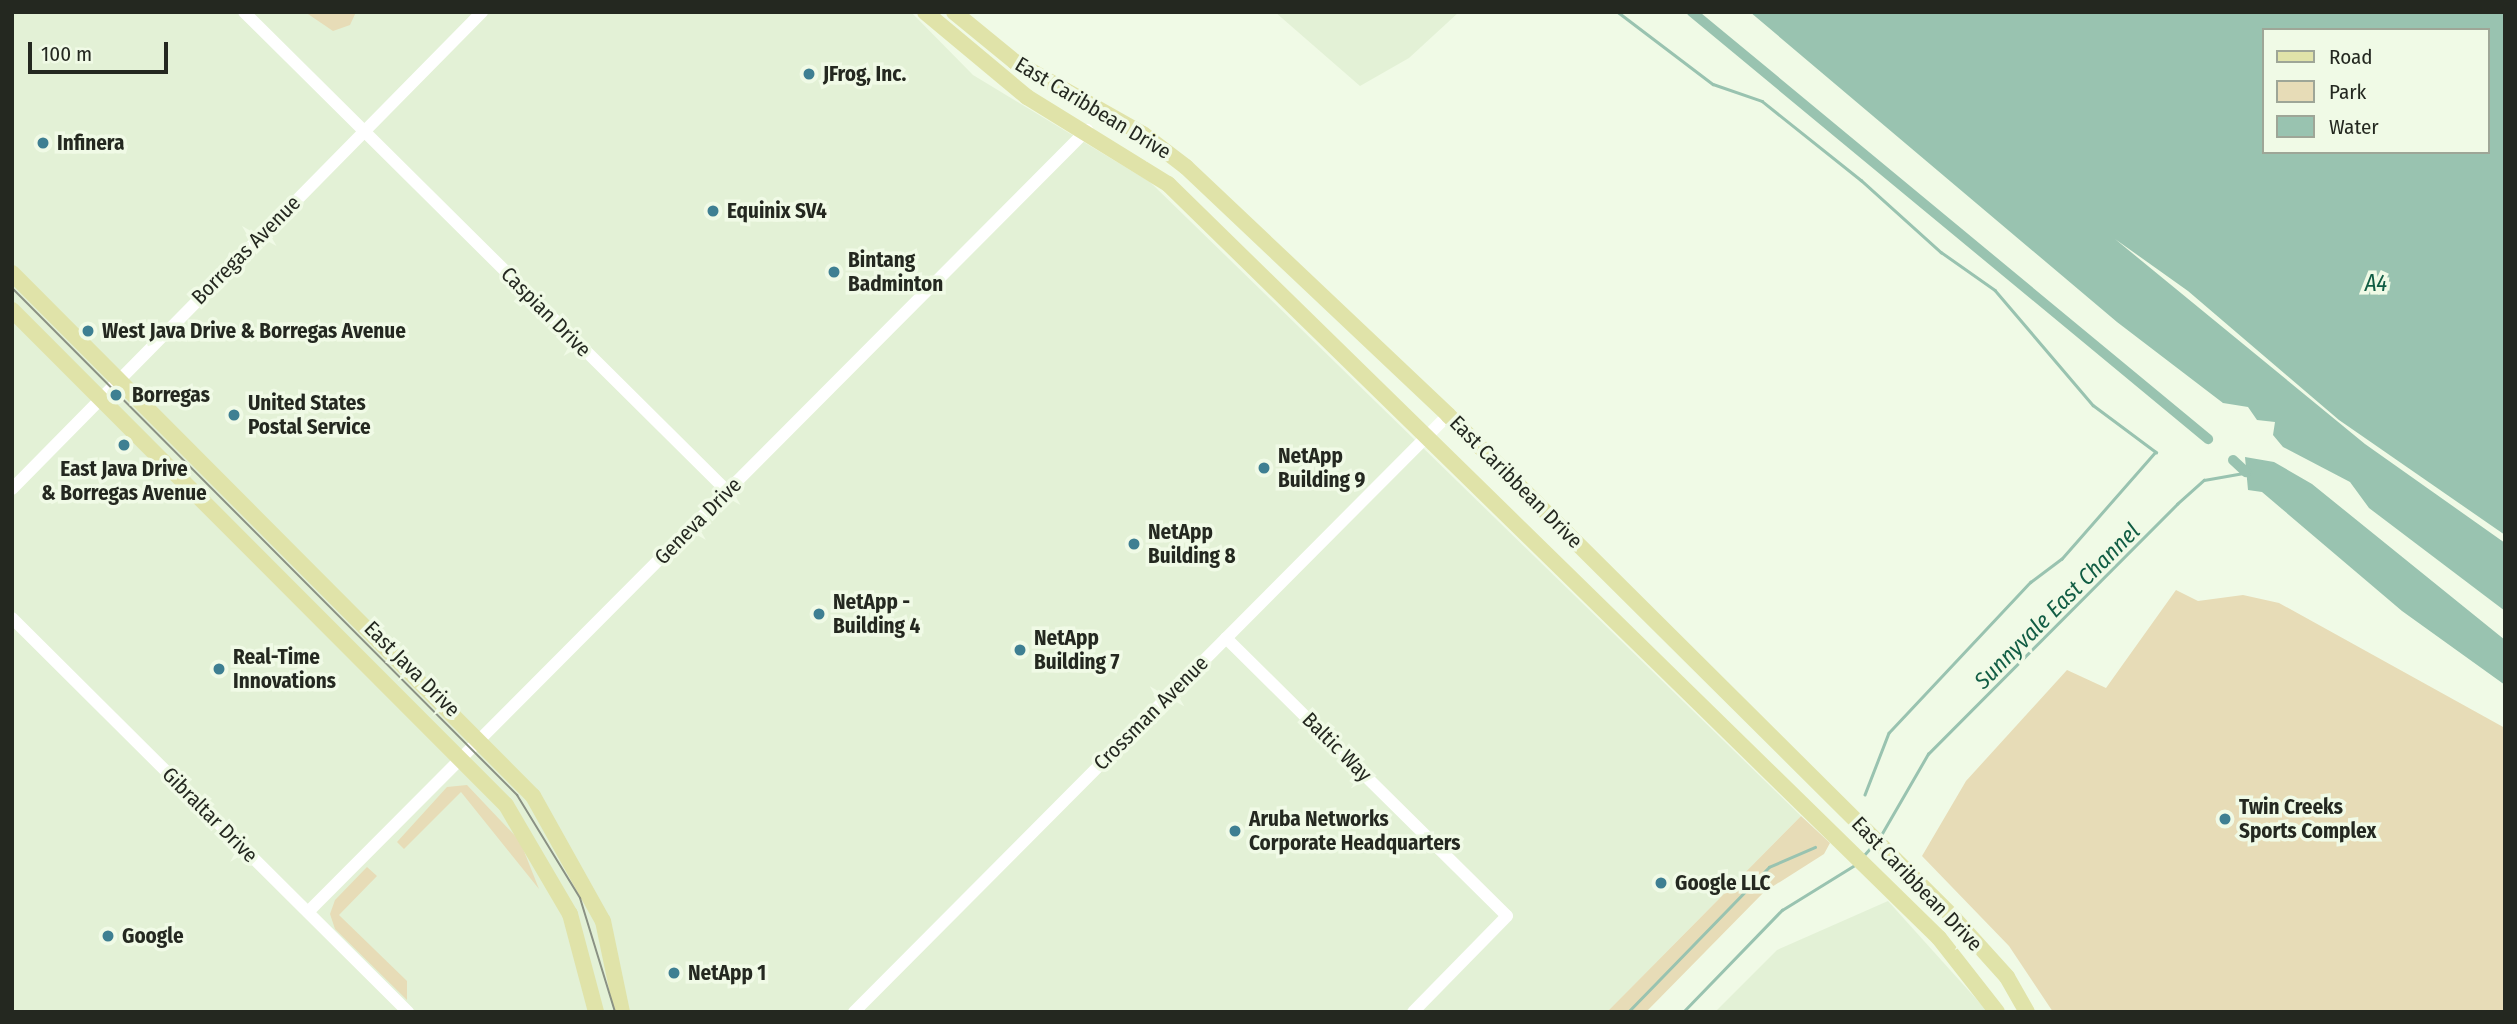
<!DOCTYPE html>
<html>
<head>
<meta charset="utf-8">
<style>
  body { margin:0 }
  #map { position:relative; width:2517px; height:1024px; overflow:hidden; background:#f0fae6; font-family:"Fira Sans Condensed",sans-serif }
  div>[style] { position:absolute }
  .built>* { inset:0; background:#e3f1d6 }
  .green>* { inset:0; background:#e7dcb7 }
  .water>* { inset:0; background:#99c3b0 }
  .stream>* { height:2.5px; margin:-1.25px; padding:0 1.25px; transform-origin:1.25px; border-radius:1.25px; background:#99c3b0 }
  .canal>* { height:10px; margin:-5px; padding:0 5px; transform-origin:5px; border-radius:5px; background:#99c3b0 }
  .minor>* { height:12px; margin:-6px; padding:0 6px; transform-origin:6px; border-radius:6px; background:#fff }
  .major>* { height:16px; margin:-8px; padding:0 8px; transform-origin:8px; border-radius:8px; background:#e0e3a9 }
  .tram>* { height:2px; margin:-1px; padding:0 1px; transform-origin:1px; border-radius:1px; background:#8a9183 }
  .dots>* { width:19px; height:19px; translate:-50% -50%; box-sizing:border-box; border:4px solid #f0fae6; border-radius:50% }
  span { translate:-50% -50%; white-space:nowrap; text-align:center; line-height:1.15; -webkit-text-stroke:7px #f0fae6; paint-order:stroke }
  .poi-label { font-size:21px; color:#242820; font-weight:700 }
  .left { translate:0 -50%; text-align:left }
  .street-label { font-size:21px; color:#242820 }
  .water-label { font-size:23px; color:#115d44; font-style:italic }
  .frame { position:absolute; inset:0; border:14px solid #242820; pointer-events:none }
  .legend { position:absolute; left:2262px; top:28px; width:228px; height:126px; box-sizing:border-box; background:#f0fae6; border:2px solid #9ea697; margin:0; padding:9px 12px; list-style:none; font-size:21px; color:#242820 }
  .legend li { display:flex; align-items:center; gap:14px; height:35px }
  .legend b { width:35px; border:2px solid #9ea697 }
  .scale { position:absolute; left:28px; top:42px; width:140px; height:32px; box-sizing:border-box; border:4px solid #242820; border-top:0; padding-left:9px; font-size:21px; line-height:24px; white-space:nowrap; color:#242820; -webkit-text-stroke:5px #f0fae6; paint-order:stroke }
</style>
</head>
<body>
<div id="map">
  <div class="built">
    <div style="clip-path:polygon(12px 12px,911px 12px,973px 75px,1150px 182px,1801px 816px,1607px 1012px,12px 1012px)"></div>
    <div style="clip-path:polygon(1275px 12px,1459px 12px,1409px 58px,1360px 86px)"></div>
    <div style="clip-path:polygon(1888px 901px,1988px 1012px,1715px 1012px,1777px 950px)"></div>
  </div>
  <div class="green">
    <div style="clip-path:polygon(305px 12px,356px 12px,350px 25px,333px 31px)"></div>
    <div style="clip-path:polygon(2176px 590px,2198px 601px,2243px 595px,2279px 603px,2505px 728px,2505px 1012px,2053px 1012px,2009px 946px,1922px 856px,1966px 781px,2067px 670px,2106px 688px)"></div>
    <div style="clip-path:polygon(467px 785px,520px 841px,539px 889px,461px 792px,404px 849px,397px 842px,447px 787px)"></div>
    <div style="clip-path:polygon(1801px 816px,1830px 843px,1824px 854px,1764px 892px,1646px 1012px,1607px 1012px)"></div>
    <div style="clip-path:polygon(367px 867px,377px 876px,339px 915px,407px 981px,407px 1000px,335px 929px,330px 914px,335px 900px)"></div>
  </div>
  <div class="water">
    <div style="clip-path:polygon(evenodd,1750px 12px,2505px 12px,2505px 535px,2339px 420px,2188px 291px,2115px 239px,2365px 444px,2505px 543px,2505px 611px,2369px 508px,2350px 482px,2283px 447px,2273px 435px,2275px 422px,2257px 420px,2248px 407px,2223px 403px,2117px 322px,1750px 12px,2263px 30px,2487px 30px,2487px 152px,2263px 152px,2263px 30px)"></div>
    <div style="clip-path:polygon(2245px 457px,2274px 462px,2312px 484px,2505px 640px,2505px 685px,2402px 611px,2262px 492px,2248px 490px)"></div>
  </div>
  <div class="stream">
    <div style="left:1618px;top:12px;width:119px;rotate:37.2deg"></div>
    <div style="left:1713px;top:84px;width:52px;rotate:19.1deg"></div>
    <div style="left:1762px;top:101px;width:127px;rotate:38.6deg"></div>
    <div style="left:1861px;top:180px;width:108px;rotate:42deg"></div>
    <div style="left:1941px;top:252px;width:66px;rotate:35.1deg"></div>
    <div style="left:1995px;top:290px;width:151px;rotate:49.6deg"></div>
    <div style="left:2093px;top:405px;width:79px;rotate:36.7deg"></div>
    <div style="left:2156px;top:452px;width:142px;rotate:131.3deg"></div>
    <div style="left:2062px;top:559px;width:39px;rotate:143deg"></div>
    <div style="left:2031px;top:582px;width:207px;rotate:133.2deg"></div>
    <div style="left:1889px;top:733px;width:66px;rotate:111.2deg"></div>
    <div style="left:1880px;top:837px;width:96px;rotate:-60deg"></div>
    <div style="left:1928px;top:754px;width:353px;rotate:-45.1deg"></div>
    <div style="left:2177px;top:504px;width:36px;rotate:-42deg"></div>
    <div style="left:2204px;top:480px;width:47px;rotate:-9.9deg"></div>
    <div style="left:1864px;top:855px;width:15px;rotate:-48deg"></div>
    <div style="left:1628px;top:1012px;width:202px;rotate:-45.8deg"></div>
    <div style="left:1769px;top:867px;width:50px;rotate:-23.5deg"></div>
    <div style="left:1683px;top:1012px;width:142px;rotate:-45.9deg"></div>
    <div style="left:1782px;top:910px;width:86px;rotate:-31.7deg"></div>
  </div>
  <div class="canal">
    <div style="left:1692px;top:12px;width:670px;rotate:39.61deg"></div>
    <div style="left:2233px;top:460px;width:18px;rotate:43deg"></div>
  </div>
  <div class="minor">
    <div style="left:244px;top:12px;width:682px;rotate:44.76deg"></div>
    <div style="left:12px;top:489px;width:670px;rotate:-45.42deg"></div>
    <div style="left:12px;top:618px;width:559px;rotate:44.85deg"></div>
    <div style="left:1226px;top:638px;width:395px;rotate:44.7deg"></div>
    <div style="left:1507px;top:916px;width:134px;rotate:134.4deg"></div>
    <div style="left:308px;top:912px;width:1104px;rotate:-45.11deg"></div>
    <div style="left:854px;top:1012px;width:842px;rotate:-45.14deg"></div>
  </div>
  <div class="major">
    <div style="left:925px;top:12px;width:133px;rotate:39.8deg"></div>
    <div style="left:1027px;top:97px;width:166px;rotate:31.7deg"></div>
    <div style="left:1168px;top:184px;width:1078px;rotate:44.36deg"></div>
    <div style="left:1939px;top:938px;width:94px;rotate:51.9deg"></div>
    <div style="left:954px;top:12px;width:79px;rotate:39.3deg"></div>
    <div style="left:1015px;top:62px;width:147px;rotate:29.4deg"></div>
    <div style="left:1143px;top:134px;width:54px;rotate:37.5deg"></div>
    <div style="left:1186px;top:167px;width:361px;rotate:43.4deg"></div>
    <div style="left:1448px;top:415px;width:712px;rotate:44.83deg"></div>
    <div style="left:1953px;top:917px;width:81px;rotate:48deg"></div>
    <div style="left:2007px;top:977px;width:40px;rotate:60.3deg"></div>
    <div style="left:12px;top:273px;width:738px;rotate:45.11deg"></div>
    <div style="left:533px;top:796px;width:143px;rotate:60.8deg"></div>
    <div style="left:603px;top:921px;width:93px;rotate:78.2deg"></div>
    <div style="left:12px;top:310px;width:699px;rotate:45.06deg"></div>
    <div style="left:506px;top:805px;width:126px;rotate:59.6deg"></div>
    <div style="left:570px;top:914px;width:101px;rotate:75.1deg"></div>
  </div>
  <div class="tram">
    <div style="left:12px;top:288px;width:716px;rotate:45.11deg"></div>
    <div style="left:517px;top:795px;width:121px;rotate:58.5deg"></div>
    <div style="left:580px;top:898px;width:119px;rotate:72.9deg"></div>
  </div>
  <div class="dots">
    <div style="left:809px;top:74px;background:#3e7f92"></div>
    <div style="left:43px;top:143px;background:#3e7f92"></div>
    <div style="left:713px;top:211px;background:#3e7f92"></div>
    <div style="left:834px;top:272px;background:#3e7f92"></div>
    <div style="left:88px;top:331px;background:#3e7f92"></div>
    <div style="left:116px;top:395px;background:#3e7f92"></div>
    <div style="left:234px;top:415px;background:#3e7f92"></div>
    <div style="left:124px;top:445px;background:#3e7f92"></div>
    <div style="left:1264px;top:468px;background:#3e7f92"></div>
    <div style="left:1134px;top:544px;background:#3e7f92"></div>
    <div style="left:819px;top:614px;background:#3e7f92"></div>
    <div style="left:1020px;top:650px;background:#3e7f92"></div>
    <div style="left:219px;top:669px;background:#3e7f92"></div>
    <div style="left:2225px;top:819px;background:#3e7f92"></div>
    <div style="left:1235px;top:831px;background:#3e7f92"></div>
    <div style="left:1661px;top:883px;background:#3e7f92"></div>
    <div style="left:108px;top:936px;background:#3e7f92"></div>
    <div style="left:674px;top:973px;background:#3e7f92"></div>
  </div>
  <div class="poi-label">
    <span class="left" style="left:823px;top:74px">JFrog, Inc.</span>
    <span class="left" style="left:57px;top:143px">Infinera</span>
    <span class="left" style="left:727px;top:211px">Equinix SV4</span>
    <span class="left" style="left:848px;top:272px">Bintang<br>Badminton</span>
    <span class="left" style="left:102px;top:331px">West Java Drive &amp; Borregas Avenue</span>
    <span class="left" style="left:132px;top:395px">Borregas</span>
    <span class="left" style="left:248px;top:415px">United States<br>Postal Service</span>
    <span class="left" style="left:1278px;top:468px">NetApp<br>Building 9</span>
    <span style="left:124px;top:481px">East Java Drive<br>&amp; Borregas Avenue</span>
    <span class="left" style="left:1148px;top:544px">NetApp<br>Building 8</span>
    <span class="left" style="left:833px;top:614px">NetApp -<br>Building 4</span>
    <span class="left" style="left:1034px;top:650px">NetApp<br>Building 7</span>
    <span class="left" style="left:233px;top:669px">Real-Time<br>Innovations</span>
    <span class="left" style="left:2239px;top:819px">Twin Creeks<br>Sports Complex</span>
    <span class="left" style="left:1249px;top:831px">Aruba Networks<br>Corporate Headquarters</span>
    <span class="left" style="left:1675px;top:883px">Google LLC</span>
    <span class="left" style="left:122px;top:936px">Google</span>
    <span class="left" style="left:688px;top:973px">NetApp 1</span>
  </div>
  <div class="street-label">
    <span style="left:1093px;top:108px;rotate:31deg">East Caribbean Drive</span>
    <span style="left:246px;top:250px;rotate:-45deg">Borregas Avenue</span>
    <span style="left:546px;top:312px;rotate:45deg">Caspian Drive</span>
    <span style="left:1516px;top:482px;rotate:45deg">East Caribbean Drive</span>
    <span style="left:698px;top:521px;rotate:-45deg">Geneva Drive</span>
    <span style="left:412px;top:669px;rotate:45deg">East Java Drive</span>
    <span style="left:1151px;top:713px;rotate:-45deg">Crossman Avenue</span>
    <span style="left:1337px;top:747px;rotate:45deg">Baltic Way</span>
    <span style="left:210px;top:815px;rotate:45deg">Gibraltar Drive</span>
    <span style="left:1917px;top:884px;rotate:46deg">East Caribbean Drive</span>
  </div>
  <div class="water-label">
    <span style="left:2376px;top:283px">A4</span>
    <span style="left:2057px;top:606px;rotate:-45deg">Sunnyvale East Channel</span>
  </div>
  <div class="frame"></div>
  <ul class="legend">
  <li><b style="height:9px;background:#e0e3a9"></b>Road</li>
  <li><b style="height:19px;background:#e7dcb7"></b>Park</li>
  <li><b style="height:19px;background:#99c3b0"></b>Water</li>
  </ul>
  <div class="scale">100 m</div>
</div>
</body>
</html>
